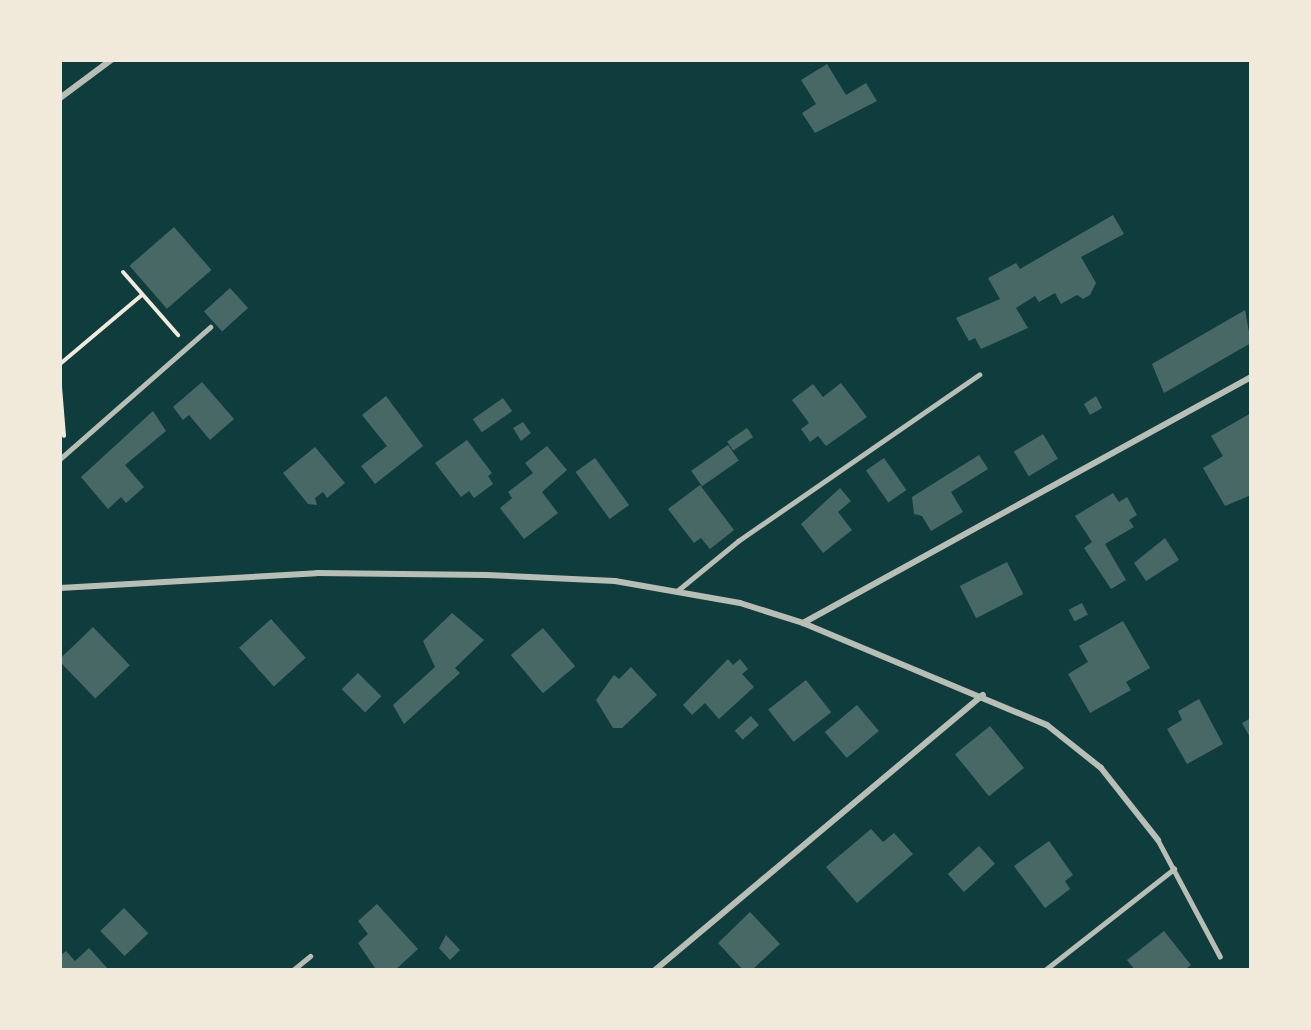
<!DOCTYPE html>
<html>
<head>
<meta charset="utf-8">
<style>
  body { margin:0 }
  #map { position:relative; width:1311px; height:1030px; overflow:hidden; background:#0f3d3e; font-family:"Roboto Condensed",sans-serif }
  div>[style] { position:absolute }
  .building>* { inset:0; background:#486865; transform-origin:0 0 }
  .path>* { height:4px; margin:-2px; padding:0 2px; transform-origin:2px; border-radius:2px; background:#f1e9da }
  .service>* { height:4.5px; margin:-2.25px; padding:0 2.25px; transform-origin:2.25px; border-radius:2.25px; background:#b8beb3 }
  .minor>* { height:6px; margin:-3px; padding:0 3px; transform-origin:3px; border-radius:3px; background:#b8beb3 }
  span { translate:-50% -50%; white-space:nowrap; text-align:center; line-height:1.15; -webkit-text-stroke:6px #f1e9da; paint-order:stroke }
  .frame { position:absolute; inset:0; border:62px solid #f1e9da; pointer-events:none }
</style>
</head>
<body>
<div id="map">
  <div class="building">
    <div style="clip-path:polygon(827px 64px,846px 95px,866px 83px,877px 101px,815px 133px,802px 113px,816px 104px,801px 80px)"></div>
    <div style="clip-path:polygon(1113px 215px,1124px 234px,1081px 257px,1096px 283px,1090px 295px,1083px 299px,1077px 295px,1061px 304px,1055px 293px,1039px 302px,1035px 296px,1016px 308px,1028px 328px,981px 349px,975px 338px,969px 341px,956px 318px,1000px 299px,988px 278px,1016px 263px,1020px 269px)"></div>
    <div style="left:174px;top:227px;width:57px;height:59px;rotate:49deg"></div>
    <div style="left:230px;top:288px;width:27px;height:35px;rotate:48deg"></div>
    <div style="clip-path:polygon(1245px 310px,1251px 343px,1164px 393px,1152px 364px)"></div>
    <div style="clip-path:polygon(202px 382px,234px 419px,210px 440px,189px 415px,183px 420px,173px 407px)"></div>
    <div style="clip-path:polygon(841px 383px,867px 417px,826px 446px,818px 436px,810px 442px,801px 429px,809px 423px,792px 400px,813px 384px,823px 397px)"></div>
    <div style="clip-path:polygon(386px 396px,423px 446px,375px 484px,361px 466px,387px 446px,362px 415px)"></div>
    <div style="clip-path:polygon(1096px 396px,1102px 408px,1090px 415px,1084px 404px)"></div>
    <div style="left:503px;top:398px;width:16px;height:37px;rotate:55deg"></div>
    <div style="clip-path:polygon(153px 411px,166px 431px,125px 465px,144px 487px,126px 503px,121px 497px,108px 509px,81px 477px)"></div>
    <div style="clip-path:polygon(1251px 413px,1251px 495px,1225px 506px,1203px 468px,1223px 456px,1211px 436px)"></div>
    <div style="clip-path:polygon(523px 422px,531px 433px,521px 441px,513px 428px)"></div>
    <div style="left:747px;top:428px;width:11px;height:24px;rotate:56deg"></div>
    <div style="left:1043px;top:434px;width:29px;height:34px;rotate:59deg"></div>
    <div style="clip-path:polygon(467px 440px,492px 473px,488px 476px,493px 484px,474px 498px,469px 491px,461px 497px,435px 463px)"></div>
    <div style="left:728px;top:445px;width:19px;height:45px;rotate:55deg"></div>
    <div style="clip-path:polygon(547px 446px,567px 470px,542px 492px,558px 513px,524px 539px,500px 508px,512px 498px,508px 492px,533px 473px,525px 463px)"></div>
    <div style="clip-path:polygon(315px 447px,345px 483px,327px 498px,323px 492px,315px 498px,317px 505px,308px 504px,283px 473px)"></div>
    <div style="clip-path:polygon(979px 455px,988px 469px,951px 492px,963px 512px,931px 531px,922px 516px,914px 514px,912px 497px)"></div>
    <div style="left:595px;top:458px;width:58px;height:24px;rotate:54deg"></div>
    <div style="left:884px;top:458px;width:39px;height:22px;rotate:55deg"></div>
    <div style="clip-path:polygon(700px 485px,734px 530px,710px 549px,701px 538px,694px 543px,668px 509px)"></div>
    <div style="clip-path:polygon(840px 488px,851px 501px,838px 512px,852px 530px,823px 553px,801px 524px)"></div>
    <div style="clip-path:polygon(1113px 493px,1119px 502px,1127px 497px,1137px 515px,1129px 520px,1134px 527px,1105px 544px,1126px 580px,1111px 589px,1084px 548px,1092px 542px,1075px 516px)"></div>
    <div style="clip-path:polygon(1165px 538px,1179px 560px,1146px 581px,1134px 563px)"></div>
    <div style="left:1007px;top:562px;width:36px;height:53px;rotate:63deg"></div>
    <div style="left:1082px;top:603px;width:13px;height:15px;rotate:63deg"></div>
    <div style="clip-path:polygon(452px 613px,484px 640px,455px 668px,460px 673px,404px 724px,393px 705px,435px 667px,423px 641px)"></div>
    <div style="left:271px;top:619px;width:52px;height:43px;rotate:48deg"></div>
    <div style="clip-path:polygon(1123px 621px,1150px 668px,1126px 682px,1131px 690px,1090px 713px,1068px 674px,1088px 662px,1079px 646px)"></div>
    <div style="left:93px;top:627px;width:53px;height:48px;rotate:46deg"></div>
    <div style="left:543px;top:628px;width:50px;height:42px;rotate:50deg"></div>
    <div style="clip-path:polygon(728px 659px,733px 665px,740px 659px,748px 669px,742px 674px,754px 687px,719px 719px,705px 703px,692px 715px,683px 705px)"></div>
    <div style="clip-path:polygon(631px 667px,657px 695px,622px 728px,613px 728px,596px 700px,614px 675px,619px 679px)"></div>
    <div style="left:358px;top:673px;width:33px;height:23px;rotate:45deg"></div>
    <div style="left:806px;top:680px;width:41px;height:48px;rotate:52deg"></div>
    <div style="clip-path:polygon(1199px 699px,1223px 744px,1187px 764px,1167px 729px,1182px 720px,1178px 711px)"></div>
    <div style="left:857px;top:705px;width:34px;height:42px;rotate:50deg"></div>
    <div style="left:751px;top:716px;width:12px;height:22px;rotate:48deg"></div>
    <div style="clip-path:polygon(1251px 718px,1251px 739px,1242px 723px)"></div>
    <div style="left:990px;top:726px;width:54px;height:45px;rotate:51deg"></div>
    <div style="clip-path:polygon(871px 829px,883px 842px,894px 833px,913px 854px,857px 903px,826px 867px)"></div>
    <div style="clip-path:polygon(1049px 841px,1073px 875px,1065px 881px,1070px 889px,1045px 908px,1014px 866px)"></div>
    <div style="left:979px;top:846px;width:24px;height:42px;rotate:48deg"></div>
    <div style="clip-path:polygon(377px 904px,418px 949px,395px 970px,375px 968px,358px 943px,368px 934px,358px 921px)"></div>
    <div style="left:124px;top:908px;width:35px;height:33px;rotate:46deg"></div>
    <div style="clip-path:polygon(750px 912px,780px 944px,752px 970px,743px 970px,718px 943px)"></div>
    <div style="clip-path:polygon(1164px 931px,1191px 965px,1184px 970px,1135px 970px,1127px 960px)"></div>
    <div style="clip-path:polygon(446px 935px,460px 950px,450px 960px,439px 948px)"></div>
    <div style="clip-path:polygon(89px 948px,109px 970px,60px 970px,60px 956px,66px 951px,75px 961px)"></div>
  </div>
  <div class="path">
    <div style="left:123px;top:272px;width:84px;rotate:48.9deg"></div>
    <div style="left:60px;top:364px;width:107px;rotate:-40.1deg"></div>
    <div style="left:60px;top:387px;width:49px;rotate:85.3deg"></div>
  </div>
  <div class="service">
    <div style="left:60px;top:459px;width:200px;rotate:-41.3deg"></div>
    <div style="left:677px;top:591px;width:79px;rotate:-39.3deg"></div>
    <div style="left:738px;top:541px;width:293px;rotate:-34.6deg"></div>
    <div style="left:1158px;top:840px;width:132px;rotate:61.9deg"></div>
    <div style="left:293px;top:970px;width:22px;rotate:-39deg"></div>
    <div style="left:1045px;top:970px;width:164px;rotate:-38.1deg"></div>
  </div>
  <div class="minor">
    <div style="left:60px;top:98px;width:64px;rotate:-36.7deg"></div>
    <div style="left:60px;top:588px;width:257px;rotate:-3.3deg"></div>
    <div style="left:317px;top:573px;width:170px;rotate:0.7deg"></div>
    <div style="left:487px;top:575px;width:128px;rotate:2.7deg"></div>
    <div style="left:615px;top:581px;width:127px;rotate:10deg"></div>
    <div style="left:740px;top:603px;width:66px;rotate:17.6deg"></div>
    <div style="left:803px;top:623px;width:511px;rotate:-28.77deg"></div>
    <div style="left:803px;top:623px;width:264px;rotate:22.7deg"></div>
    <div style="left:1047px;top:725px;width:69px;rotate:38.5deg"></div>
    <div style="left:1101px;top:768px;width:92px;rotate:51.6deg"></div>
    <div style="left:655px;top:970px;width:428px;rotate:-40deg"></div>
  </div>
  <div class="frame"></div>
</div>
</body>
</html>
